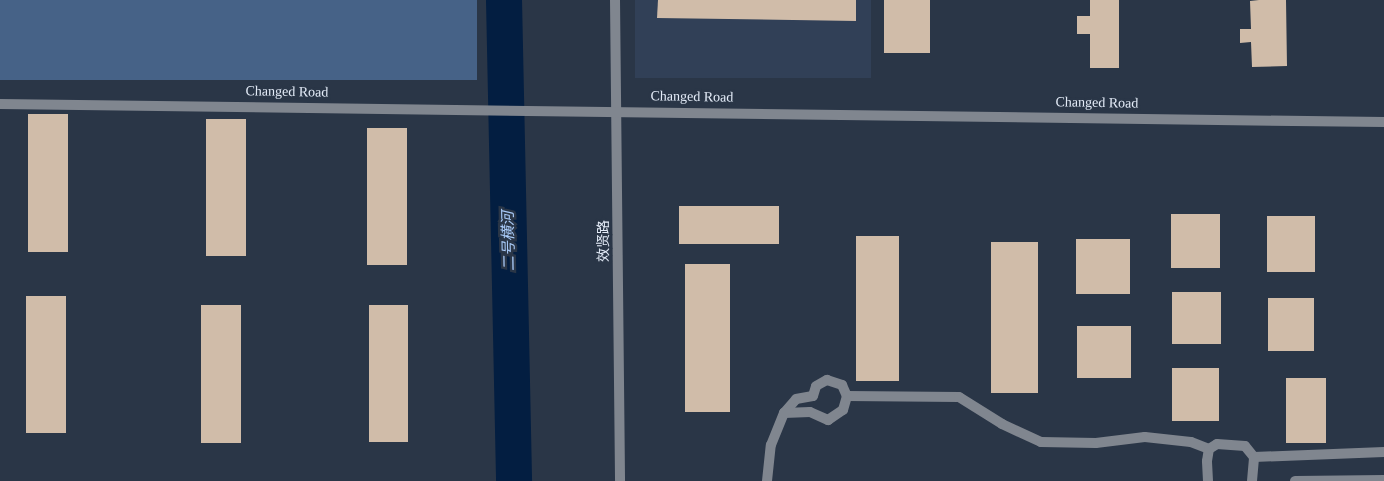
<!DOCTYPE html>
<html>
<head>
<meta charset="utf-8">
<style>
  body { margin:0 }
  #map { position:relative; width:1384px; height:481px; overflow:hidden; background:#2a3647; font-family:"Times New Roman","Noto Sans SC",serif }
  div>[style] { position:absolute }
  .built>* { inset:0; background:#314057; transform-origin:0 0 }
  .green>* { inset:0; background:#466287; transform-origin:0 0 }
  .river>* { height:36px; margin:-18px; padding:0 18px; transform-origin:18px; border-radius:18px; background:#031e41 }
  .building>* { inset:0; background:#d0bca9; transform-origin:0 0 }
  .lane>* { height:10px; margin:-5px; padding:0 5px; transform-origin:5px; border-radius:5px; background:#80868f }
  .street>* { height:10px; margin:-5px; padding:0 5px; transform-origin:5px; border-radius:5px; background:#80868f }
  span { translate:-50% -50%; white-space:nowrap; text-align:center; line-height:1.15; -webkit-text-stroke:5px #2a3647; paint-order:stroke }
  .street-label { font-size:14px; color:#e3ebf7 }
  .water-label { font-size:15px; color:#a9cbf9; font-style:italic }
</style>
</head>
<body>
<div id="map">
  <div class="built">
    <div style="left:635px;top:0;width:236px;height:78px"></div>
  </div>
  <div class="green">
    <div style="left:0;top:0;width:477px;height:80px"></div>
  </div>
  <div class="river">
    <div style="left:504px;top:0;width:481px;rotate:88.8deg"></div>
  </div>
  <div class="building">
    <div style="clip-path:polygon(658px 0,856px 0,856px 21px,657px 18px)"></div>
    <div style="left:884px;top:0;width:46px;height:53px"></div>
    <div style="clip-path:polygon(1090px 0,1119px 0,1119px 68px,1090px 68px,1090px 34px,1077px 34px,1077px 16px,1090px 16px)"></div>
    <div style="clip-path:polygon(1259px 0,1286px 0,1287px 66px,1252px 67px,1251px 42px,1240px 43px,1240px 29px,1251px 29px,1250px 1px)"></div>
    <div style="left:28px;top:114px;width:40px;height:138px"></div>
    <div style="left:206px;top:119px;width:40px;height:137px"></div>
    <div style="left:367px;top:128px;width:40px;height:137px"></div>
    <div style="left:679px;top:206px;width:100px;height:38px"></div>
    <div style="left:1171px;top:214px;width:49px;height:54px"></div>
    <div style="left:1267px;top:216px;width:48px;height:56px"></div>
    <div style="left:856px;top:236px;width:43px;height:145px"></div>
    <div style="left:1130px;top:239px;width:55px;height:54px;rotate:90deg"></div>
    <div style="left:1038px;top:242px;width:151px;height:47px;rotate:90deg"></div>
    <div style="left:685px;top:264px;width:45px;height:148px"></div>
    <div style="left:1172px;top:292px;width:49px;height:52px"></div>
    <div style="left:26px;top:296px;width:40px;height:137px"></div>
    <div style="left:1268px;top:298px;width:46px;height:53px"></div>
    <div style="left:201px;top:305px;width:40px;height:138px"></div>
    <div style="left:369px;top:305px;width:39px;height:137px"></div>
    <div style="left:1077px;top:326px;width:54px;height:52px"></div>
    <div style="left:1172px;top:368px;width:47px;height:53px"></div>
    <div style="left:1286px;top:378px;width:40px;height:65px"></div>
  </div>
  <div class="lane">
    <div style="left:784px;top:413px;width:26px;rotate:-2deg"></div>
    <div style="left:810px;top:412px;width:20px;rotate:24deg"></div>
    <div style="left:828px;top:420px;width:18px;rotate:-34deg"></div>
    <div style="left:843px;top:410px;width:15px;rotate:-74deg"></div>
    <div style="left:767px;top:481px;width:36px;rotate:-84deg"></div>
    <div style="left:771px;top:445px;width:35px;rotate:-68deg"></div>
    <div style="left:784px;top:413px;width:18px;rotate:-49deg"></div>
    <div style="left:796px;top:399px;width:17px;rotate:-10deg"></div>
    <div style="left:813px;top:396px;width:10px;rotate:-73deg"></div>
    <div style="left:816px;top:386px;width:13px;rotate:-29deg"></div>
    <div style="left:827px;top:380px;width:16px;rotate:18deg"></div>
    <div style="left:842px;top:385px;width:12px;rotate:66deg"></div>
    <div style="left:847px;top:396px;width:112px;rotate:0.5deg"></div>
    <div style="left:959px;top:397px;width:51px;rotate:32.1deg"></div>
    <div style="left:1002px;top:424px;width:43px;rotate:24.8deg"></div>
    <div style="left:1041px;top:442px;width:55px;rotate:1deg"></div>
    <div style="left:1096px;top:443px;width:49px;rotate:-7deg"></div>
    <div style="left:1145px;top:437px;width:46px;rotate:6.2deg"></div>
    <div style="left:1191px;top:442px;width:19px;rotate:21deg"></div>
    <div style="left:1208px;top:481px;width:20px;rotate:-93deg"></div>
    <div style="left:1207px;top:461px;width:12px;rotate:-81deg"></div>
    <div style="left:1209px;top:449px;width:9px;rotate:-32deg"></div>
    <div style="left:1217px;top:444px;width:28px;rotate:4deg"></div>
    <div style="left:1245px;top:446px;width:14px;rotate:51deg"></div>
    <div style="left:1254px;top:457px;width:130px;rotate:-2.2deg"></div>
    <div style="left:1295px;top:481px;width:89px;rotate:-0.6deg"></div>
  </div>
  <div class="street">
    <div style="left:615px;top:0;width:481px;rotate:89.4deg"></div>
    <div style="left:0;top:104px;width:1384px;rotate:0.75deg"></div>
    <div style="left:1252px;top:481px;width:24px;rotate:-85deg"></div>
  </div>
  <div class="street-label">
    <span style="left:287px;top:92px;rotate:1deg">Changed Road</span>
    <span style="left:692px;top:97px;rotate:1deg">Changed Road</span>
    <span style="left:1097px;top:103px;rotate:1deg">Changed Road</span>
    <span style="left:604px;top:241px;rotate:-90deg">效贤路</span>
  </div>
  <div class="water-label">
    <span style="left:509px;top:241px;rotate:-91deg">二号横河</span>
  </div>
</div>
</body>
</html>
